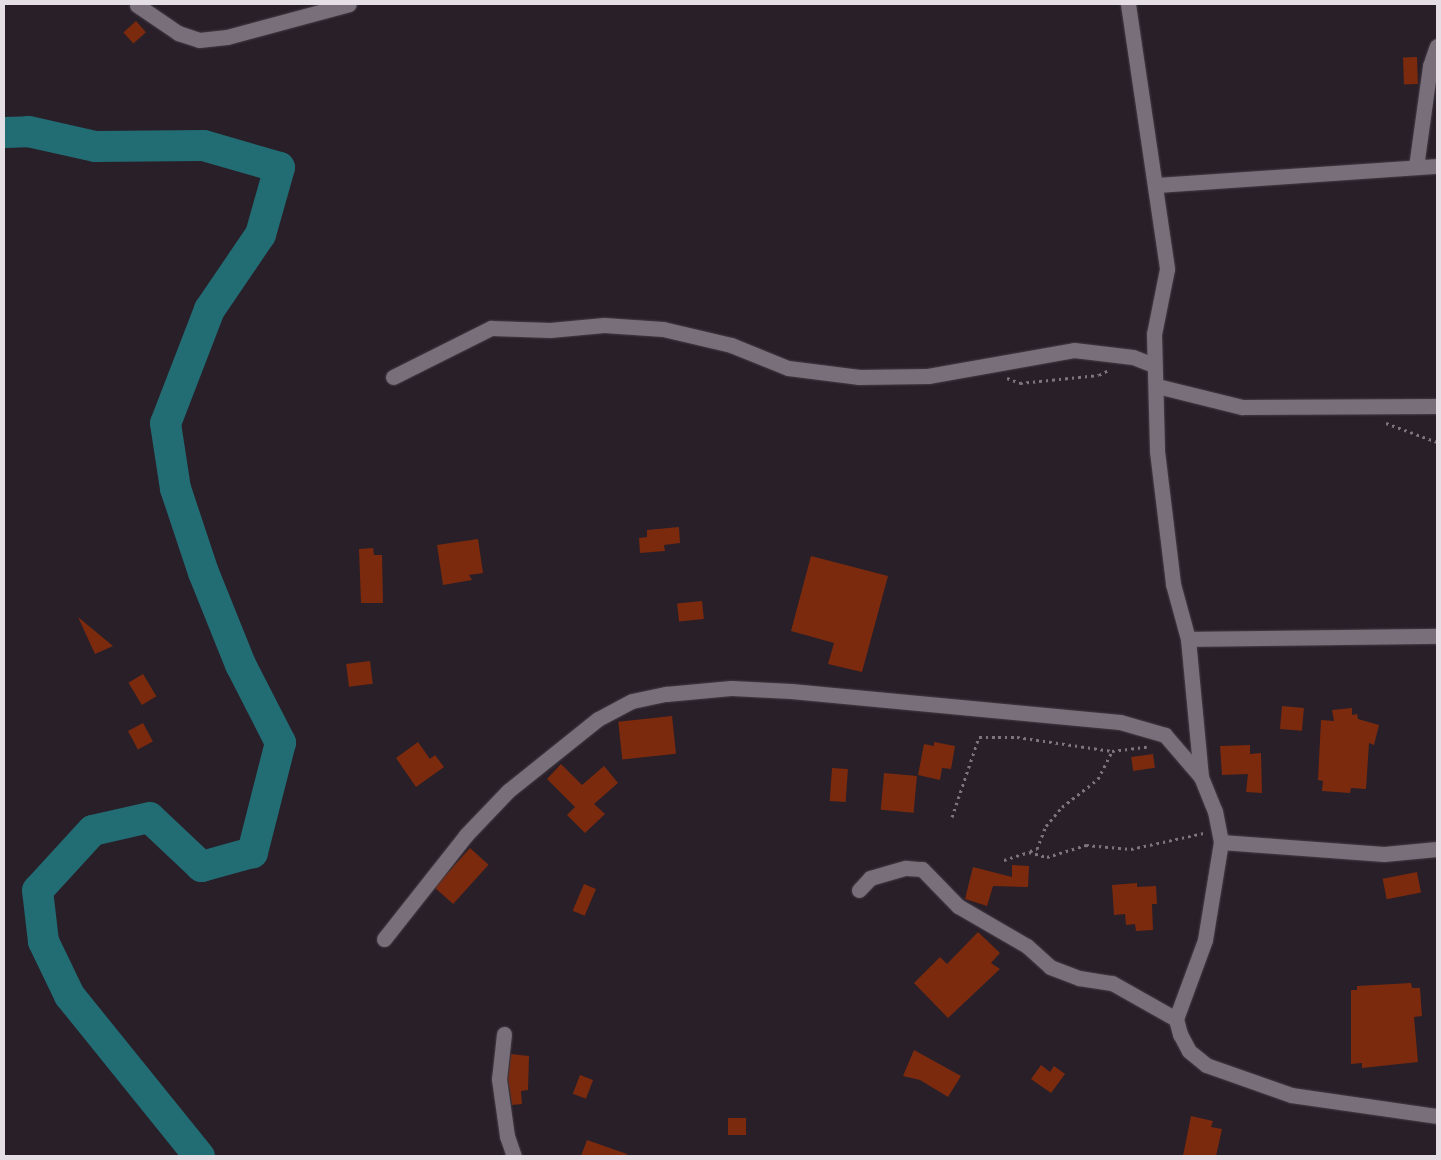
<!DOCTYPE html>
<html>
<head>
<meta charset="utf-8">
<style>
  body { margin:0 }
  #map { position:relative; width:1441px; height:1160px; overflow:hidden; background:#281f29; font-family:"DM Sans",sans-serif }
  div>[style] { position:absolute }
  .river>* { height:31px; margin:-15.5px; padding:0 15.5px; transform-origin:15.5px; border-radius:15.5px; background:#226c73 }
  .building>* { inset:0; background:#7b2a0e; transform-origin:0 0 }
  .path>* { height:3px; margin-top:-1.5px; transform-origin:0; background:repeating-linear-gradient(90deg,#7d757d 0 2.5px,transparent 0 6.5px) }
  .roads { filter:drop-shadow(0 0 1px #443c45) drop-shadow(0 0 1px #443c45) }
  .minor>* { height:15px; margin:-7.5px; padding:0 7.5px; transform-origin:7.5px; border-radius:7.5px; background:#796f7a }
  span { translate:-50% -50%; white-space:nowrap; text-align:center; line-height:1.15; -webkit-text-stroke:4px #281f29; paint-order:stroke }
  .frame { position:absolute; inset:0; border:5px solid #e5dfe5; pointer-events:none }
</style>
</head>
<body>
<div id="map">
  <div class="river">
    <div style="left:4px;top:132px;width:24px;rotate:-2deg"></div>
    <div style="left:28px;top:131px;width:69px;rotate:12.6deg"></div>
    <div style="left:95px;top:146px;width:108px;rotate:-0.5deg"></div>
    <div style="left:203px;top:145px;width:79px;rotate:16.1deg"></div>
    <div style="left:279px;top:167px;width:70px;rotate:105.8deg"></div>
    <div style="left:260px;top:234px;width:91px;rotate:124.2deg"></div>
    <div style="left:209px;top:309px;width:122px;rotate:111.1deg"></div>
    <div style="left:165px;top:423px;width:66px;rotate:81.3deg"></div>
    <div style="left:175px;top:488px;width:89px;rotate:71.6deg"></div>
    <div style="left:203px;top:572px;width:99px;rotate:68.1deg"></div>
    <div style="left:240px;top:664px;width:88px;rotate:62.9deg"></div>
    <div style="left:280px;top:742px;width:114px;rotate:104.3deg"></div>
    <div style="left:252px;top:852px;width:53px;rotate:164.6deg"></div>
    <div style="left:201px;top:866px;width:71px;rotate:-136.7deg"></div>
    <div style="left:149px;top:817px;width:58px;rotate:167.2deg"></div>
    <div style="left:92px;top:830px;width:81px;rotate:132.5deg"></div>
    <div style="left:37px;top:890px;width:51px;rotate:83.3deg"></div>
    <div style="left:43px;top:941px;width:60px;rotate:64.3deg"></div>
    <div style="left:69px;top:995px;width:207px;rotate:51.1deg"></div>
  </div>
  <div class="building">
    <div style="left:136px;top:21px;width:15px;height:17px;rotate:48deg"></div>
    <div style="left:1417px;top:57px;width:27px;height:14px;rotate:88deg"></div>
    <div style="clip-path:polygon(679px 527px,680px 543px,664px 545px,665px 551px,640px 553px,639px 538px,647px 537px,647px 530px)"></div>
    <div style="clip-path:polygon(478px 539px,483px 573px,469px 575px,472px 580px,443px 585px,437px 545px)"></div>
    <div style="clip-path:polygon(373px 548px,374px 555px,382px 555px,383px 603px,361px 603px,359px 549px)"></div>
    <div style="clip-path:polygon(811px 556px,888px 576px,862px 672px,828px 664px,834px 643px,791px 631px)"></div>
    <div style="left:702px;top:601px;width:18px;height:25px;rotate:84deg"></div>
    <div style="clip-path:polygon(78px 617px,113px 646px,95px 654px)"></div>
    <div style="left:370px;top:661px;width:23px;height:24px;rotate:83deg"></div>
    <div style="left:143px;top:674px;width:26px;height:17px;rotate:59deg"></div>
    <div style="left:1282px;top:706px;width:22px;height:23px;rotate:5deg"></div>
    <div style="clip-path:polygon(1352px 708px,1352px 715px,1357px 714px,1358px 719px,1379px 725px,1374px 745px,1369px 743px,1366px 789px,1351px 788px,1350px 793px,1322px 791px,1323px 781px,1318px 780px,1321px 720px,1334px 721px,1332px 710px)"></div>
    <div style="left:672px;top:716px;width:38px;height:54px;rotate:84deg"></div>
    <div style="left:143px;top:723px;width:21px;height:17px;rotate:62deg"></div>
    <div style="clip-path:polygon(418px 742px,430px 759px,435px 755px,444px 767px,416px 787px,396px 758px)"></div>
    <div style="clip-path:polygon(934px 742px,955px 746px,951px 769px,942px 768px,940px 780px,918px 775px,924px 744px,934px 746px)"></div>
    <div style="clip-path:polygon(1250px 745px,1250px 754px,1261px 753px,1262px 793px,1246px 792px,1248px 774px,1222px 775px,1220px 746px)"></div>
    <div style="left:1153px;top:754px;width:14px;height:22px;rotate:82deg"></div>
    <div style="clip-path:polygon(561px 764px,582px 785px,604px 766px,618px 783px,594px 804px,605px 814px,585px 833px,567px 815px,575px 807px,547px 779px)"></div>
    <div style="left:832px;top:768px;width:16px;height:33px;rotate:4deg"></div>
    <div style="left:884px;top:773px;width:33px;height:37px;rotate:5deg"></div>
    <div style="left:470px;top:848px;width:25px;height:53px;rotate:42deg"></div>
    <div style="clip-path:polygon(1012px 865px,1029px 866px,1028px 887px,993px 886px,987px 906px,965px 899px,973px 867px,1012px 877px)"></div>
    <div style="left:1417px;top:872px;width:21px;height:35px;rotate:79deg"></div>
    <div style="clip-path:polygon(1137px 883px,1137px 887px,1156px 886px,1157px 904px,1152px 904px,1153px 930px,1136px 931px,1135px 924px,1126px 925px,1125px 914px,1114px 915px,1112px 885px)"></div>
    <div style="left:584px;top:884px;width:13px;height:29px;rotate:23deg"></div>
    <div style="clip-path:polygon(978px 932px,1000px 953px,991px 963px,1000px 969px,948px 1018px,914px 983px,940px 957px,947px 964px)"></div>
    <div style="clip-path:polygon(1411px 983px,1412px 988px,1420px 988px,1422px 1016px,1414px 1017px,1418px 1062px,1362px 1068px,1362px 1063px,1351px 1064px,1351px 990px,1357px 990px,1357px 986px)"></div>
    <div style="clip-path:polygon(914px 1050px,961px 1076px,948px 1097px,920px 1080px,903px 1076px)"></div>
    <div style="clip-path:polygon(511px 1054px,529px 1056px,528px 1090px,521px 1091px,522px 1104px,512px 1105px,508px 1079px)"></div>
    <div style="clip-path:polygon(1041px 1065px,1050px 1072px,1054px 1066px,1065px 1074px,1051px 1093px,1031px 1079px)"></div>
    <div style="left:580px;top:1075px;width:14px;height:20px;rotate:21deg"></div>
    <div style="clip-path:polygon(1191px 1116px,1213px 1121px,1211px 1127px,1222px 1129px,1216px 1156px,1183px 1156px)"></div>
    <div style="left:728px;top:1118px;width:18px;height:17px"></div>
    <div style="clip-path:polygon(587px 1140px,627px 1154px,626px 1156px,581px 1156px)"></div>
  </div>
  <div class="path">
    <div style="left:1007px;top:378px;width:14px;rotate:21deg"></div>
    <div style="left:1020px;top:383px;width:79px;rotate:-5.8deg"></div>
    <div style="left:1099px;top:375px;width:11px;rotate:-27deg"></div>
    <div style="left:1386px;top:423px;width:54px;rotate:20.4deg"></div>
    <div style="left:952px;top:817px;width:84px;rotate:-71.4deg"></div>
    <div style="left:979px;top:737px;width:38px"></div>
    <div style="left:1017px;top:737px;width:96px;rotate:8.4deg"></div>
    <div style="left:1112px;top:751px;width:35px;rotate:-7deg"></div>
    <div style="left:1030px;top:851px;width:7px;rotate:-16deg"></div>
    <div style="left:1037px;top:849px;width:25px;rotate:-69deg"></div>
    <div style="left:1046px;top:826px;width:25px;rotate:-50deg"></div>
    <div style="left:1062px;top:807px;width:46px;rotate:-37.9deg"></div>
    <div style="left:1098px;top:779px;width:31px;rotate:-63deg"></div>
    <div style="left:1004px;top:860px;width:26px;rotate:-18deg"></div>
    <div style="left:1029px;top:852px;width:19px;rotate:16deg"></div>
    <div style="left:1047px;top:857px;width:41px;rotate:-17.1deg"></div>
    <div style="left:1086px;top:845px;width:45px;rotate:5.1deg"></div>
    <div style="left:1131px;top:849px;width:75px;rotate:-12.4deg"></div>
  </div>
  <div class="roads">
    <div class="minor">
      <div style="left:1128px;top:4px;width:268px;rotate:81.6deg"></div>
      <div style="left:1167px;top:269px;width:66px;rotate:101.3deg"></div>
      <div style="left:1154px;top:334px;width:117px;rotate:88.5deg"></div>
      <div style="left:1157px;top:451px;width:134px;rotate:83.1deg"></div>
      <div style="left:1173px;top:584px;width:57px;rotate:74.7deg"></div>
      <div style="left:1188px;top:639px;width:139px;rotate:84.6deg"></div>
      <div style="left:1201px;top:777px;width:37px;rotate:68deg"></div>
      <div style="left:1215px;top:811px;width:32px;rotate:79deg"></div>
      <div style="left:1221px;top:842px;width:99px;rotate:99.3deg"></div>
      <div style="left:1205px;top:940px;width:84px;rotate:110.2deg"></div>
      <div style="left:1176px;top:1019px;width:16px;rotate:75deg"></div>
      <div style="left:1180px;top:1034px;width:19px;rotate:62deg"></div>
      <div style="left:1189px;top:1051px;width:22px;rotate:39deg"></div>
      <div style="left:1206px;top:1065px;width:90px;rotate:19.4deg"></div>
      <div style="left:1291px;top:1095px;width:148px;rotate:8.2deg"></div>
      <div style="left:137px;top:5px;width:50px;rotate:34.3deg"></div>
      <div style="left:178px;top:33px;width:22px;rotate:18deg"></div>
      <div style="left:199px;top:40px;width:28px;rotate:-6deg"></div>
      <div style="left:227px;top:37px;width:126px;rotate:-15.1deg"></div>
      <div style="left:1416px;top:167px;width:102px;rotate:-82.1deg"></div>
      <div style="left:1430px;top:66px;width:21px;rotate:-71deg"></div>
      <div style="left:1157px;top:185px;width:281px;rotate:-3.9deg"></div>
      <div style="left:393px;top:377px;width:110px;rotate:-26.6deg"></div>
      <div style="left:491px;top:328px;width:59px;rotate:1.9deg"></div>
      <div style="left:550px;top:330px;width:54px;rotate:-5.3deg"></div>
      <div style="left:604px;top:325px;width:59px;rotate:3.9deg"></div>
      <div style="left:663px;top:329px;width:70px;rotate:13.2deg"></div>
      <div style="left:731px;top:345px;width:61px;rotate:22deg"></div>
      <div style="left:788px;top:368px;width:72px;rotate:7.2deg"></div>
      <div style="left:859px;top:377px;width:69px;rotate:-0.8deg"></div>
      <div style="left:928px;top:376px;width:148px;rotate:-10.1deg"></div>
      <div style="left:1074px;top:350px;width:59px;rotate:6.8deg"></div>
      <div style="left:1133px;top:357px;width:22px;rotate:21deg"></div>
      <div style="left:1157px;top:386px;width:88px;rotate:13.9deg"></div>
      <div style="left:1242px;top:407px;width:195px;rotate:-0.3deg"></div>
      <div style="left:1188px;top:639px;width:249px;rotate:-0.7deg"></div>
      <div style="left:1221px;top:842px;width:163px;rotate:4.2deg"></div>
      <div style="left:1384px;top:854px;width:53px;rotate:-5.4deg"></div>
      <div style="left:859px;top:890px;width:16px;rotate:-47deg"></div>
      <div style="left:870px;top:878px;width:37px;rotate:-16deg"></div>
      <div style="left:906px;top:868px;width:16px;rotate:4deg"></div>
      <div style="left:922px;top:869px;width:52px;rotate:45.8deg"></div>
      <div style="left:958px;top:906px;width:80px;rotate:30.1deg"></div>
      <div style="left:1027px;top:946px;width:31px;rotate:42deg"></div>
      <div style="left:1050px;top:967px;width:31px;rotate:21deg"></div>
      <div style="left:1079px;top:978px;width:33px;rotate:9deg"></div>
      <div style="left:1112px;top:983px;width:73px;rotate:29.4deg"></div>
      <div style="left:384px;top:939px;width:132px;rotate:-51.7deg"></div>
      <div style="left:466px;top:835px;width:61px;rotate:-46.3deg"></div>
      <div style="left:508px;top:791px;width:115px;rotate:-38.7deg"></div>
      <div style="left:598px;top:719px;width:38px;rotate:-28deg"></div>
      <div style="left:632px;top:701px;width:35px;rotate:-12deg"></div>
      <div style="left:666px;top:694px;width:65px;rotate:-5.3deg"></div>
      <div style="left:731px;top:688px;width:60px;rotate:2.9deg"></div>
      <div style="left:791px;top:691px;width:330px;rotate:5.4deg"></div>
      <div style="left:1120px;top:722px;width:47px;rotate:16.1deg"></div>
      <div style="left:1165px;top:735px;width:55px;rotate:49.4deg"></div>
      <div style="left:504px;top:1034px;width:45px;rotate:96.3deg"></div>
      <div style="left:499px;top:1079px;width:58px;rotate:82deg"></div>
      <div style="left:507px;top:1136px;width:21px;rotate:71deg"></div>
    </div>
  </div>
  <div class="frame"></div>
</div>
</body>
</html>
